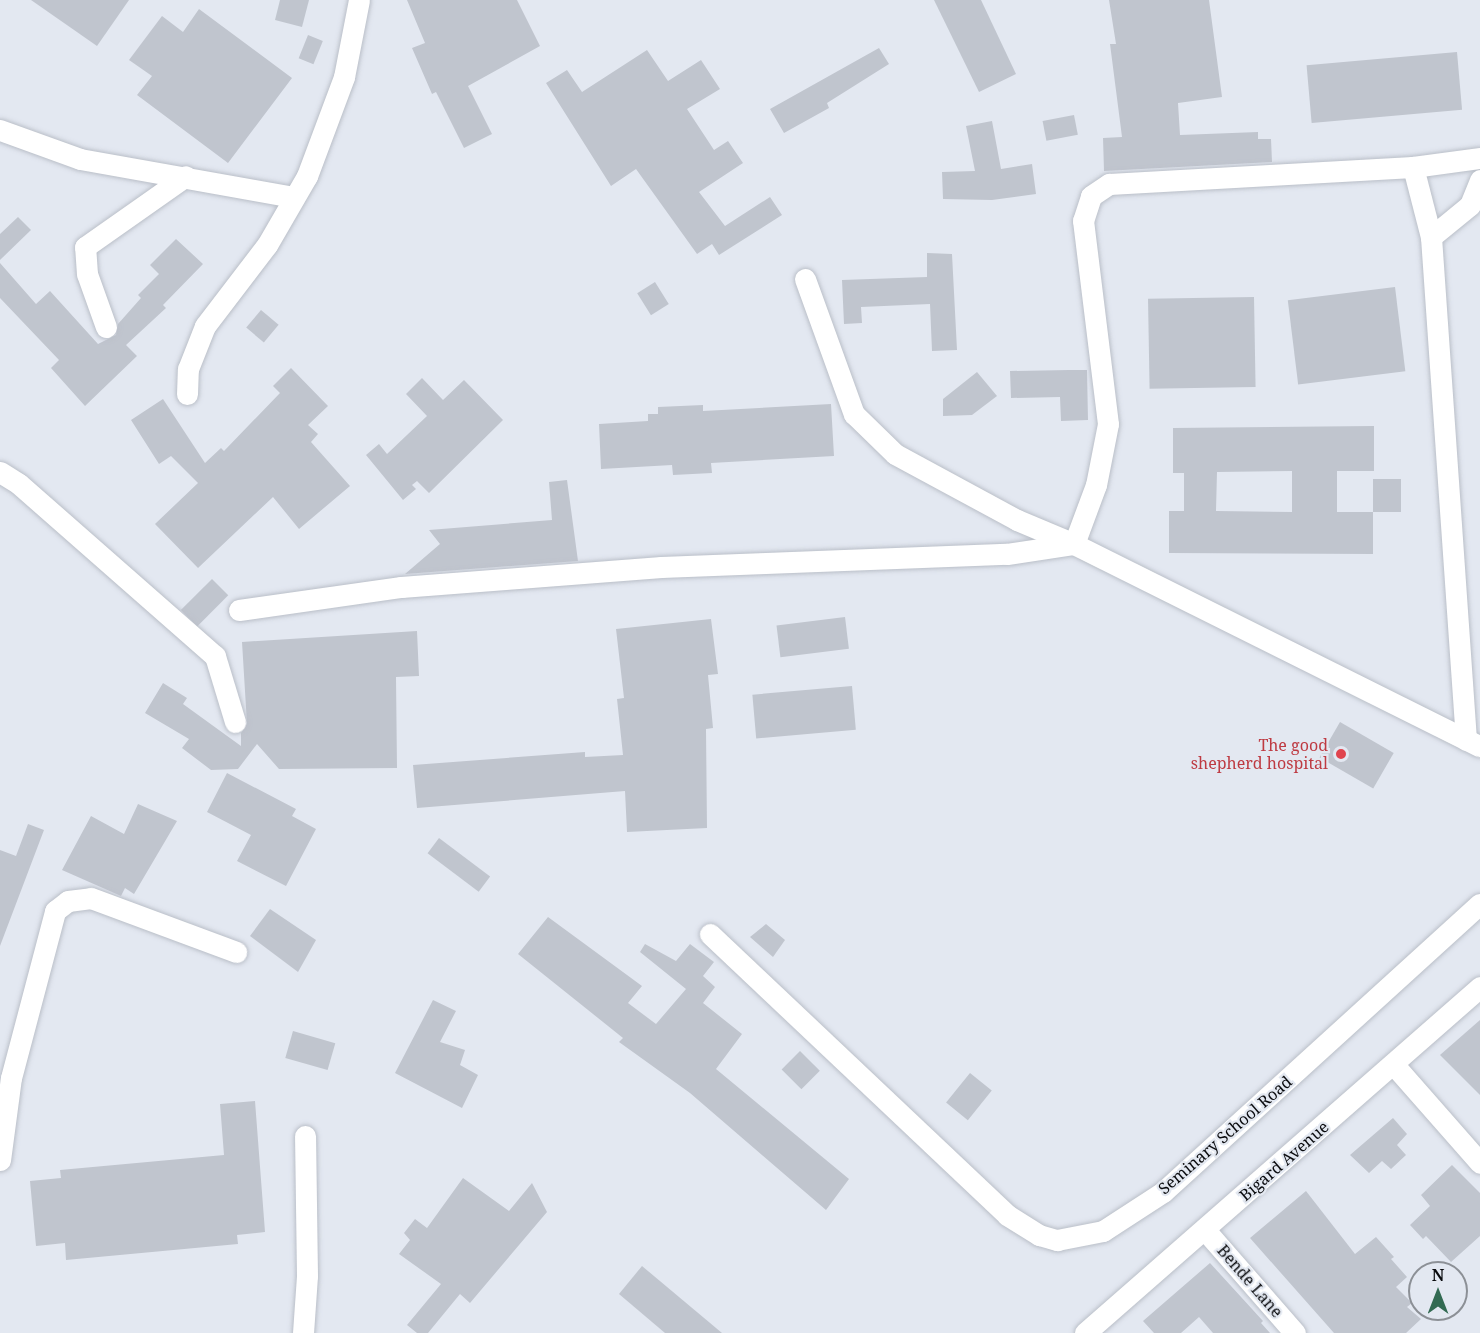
<!DOCTYPE html>
<html>
<head>
<meta charset="utf-8">
<style>
  body { margin:0 }
  #map { position:relative; width:1480px; height:1333px; overflow:hidden; background:#e3e8f1; font-family:"Noto Serif",serif }
  div>[style] { position:absolute }
  .building>* { inset:0; background:#c0c5ce; transform-origin:0 0 }
  .roads { filter:drop-shadow(0 0 2px #babfc8) drop-shadow(0 0 2px #babfc8) }
  .minor>* { height:21px; margin:-10.5px; padding:0 10.5px; transform-origin:10.5px; border-radius:10.5px; background:#fff }
  .dots>* { width:16px; height:16px; translate:-50% -50%; box-sizing:border-box; border:3px solid #e3e8f1; border-radius:50% }
  span { translate:-50% -50%; white-space:nowrap; text-align:center; line-height:1.15; -webkit-text-stroke:4.5px #e3e8f1; paint-order:stroke }
  .health-label { font-size:16px; color:#be3a42 }
  .right { translate:-100% -50%; text-align:right }
  .street-label { font-size:16px; color:#0a0b0e }
  .north { position:absolute; left:1408px; top:1261px; width:60px; height:60px; box-sizing:border-box; background:#e3e8f1; border:2px solid #8c9096; border-radius:50%; rotate:0deg; font-size:16px; font-weight:700; line-height:24px; text-align:center; color:#0a0b0e }
  .north::after { content:''; display:block; margin:auto; width:21px; height:27px; background:#326a52; clip-path:polygon(50% 0,100% 100%,50% 72%,0 100%) }
</style>
</head>
<body>
<div id="map">
  <div class="building">
    <div style="clip-path:polygon(31px 0,129px 0,97px 46px)"></div>
    <div style="clip-path:polygon(280px 0,309px 0,302px 27px,275px 20px)"></div>
    <div style="clip-path:polygon(407px 0,517px 0,540px 46px,468px 86px,492px 134px,464px 148px,436px 92px,432px 94px,412px 48px,425px 43px)"></div>
    <div style="clip-path:polygon(934px 0,981px 0,1016px 74px,979px 92px)"></div>
    <div style="clip-path:polygon(1109px 0,1209px 0,1222px 97px,1178px 103px,1180px 135px,1258px 132px,1258px 139px,1271px 139px,1272px 162px,1104px 171px,1103px 138px,1122px 137px,1110px 44px,1116px 44px)"></div>
    <div style="clip-path:polygon(199px 9px,292px 78px,228px 163px,137px 95px,152px 76px,129px 60px,162px 16px,183px 32px)"></div>
    <div style="left:308px;top:35px;width:16px;height:25px;rotate:22deg"></div>
    <div style="clip-path:polygon(879px 48px,889px 64px,827px 103px,829px 108px,784px 133px,770px 109px)"></div>
    <div style="clip-path:polygon(647px 50px,668px 81px,701px 60px,720px 89px,687px 109px,714px 150px,728px 141px,743px 163px,699px 192px,725px 226px,770px 197px,782px 215px,719px 255px,712px 244px,697px 254px,636px 169px,611px 186px,546px 83px,567px 70px,582px 92px)"></div>
    <div style="left:1457px;top:52px;width:58px;height:151px;rotate:85deg"></div>
    <div style="left:1074px;top:115px;width:20px;height:32px;rotate:79deg"></div>
    <div style="clip-path:polygon(992px 121px,1001px 169px,1032px 164px,1036px 194px,992px 200px,943px 199px,942px 172px,975px 171px,966px 126px)"></div>
    <div style="clip-path:polygon(18px 217px,31px 230px,0 260px,0 234px)"></div>
    <div style="clip-path:polygon(176px 239px,203px 264px,163px 305px,166px 308px,126px 345px,137px 356px,85px 406px,51px 368px,59px 360px,0 298px,0 263px,36px 304px,50px 291px,98px 344px,116px 335px,118px 324px,141px 298px,138px 295px,159px 274px,150px 265px)"></div>
    <div style="clip-path:polygon(927px 253px,952px 254px,957px 350px,932px 351px,930px 304px,861px 307px,862px 323px,844px 324px,842px 280px,927px 277px)"></div>
    <div style="left:655px;top:282px;width:26px;height:21px;rotate:58deg"></div>
    <div style="left:1395px;top:287px;width:85px;height:108px;rotate:83deg"></div>
    <div style="left:1254px;top:297px;width:90px;height:106px;rotate:89deg"></div>
    <div style="left:261px;top:310px;width:23px;height:23px;rotate:40deg"></div>
    <div style="clip-path:polygon(291px 368px,328px 406px,308px 425px,318px 434px,311px 442px,350px 486px,299px 529px,273px 497px,198px 568px,155px 524px,198px 483px,171px 456px,159px 464px,131px 420px,163px 399px,205px 463px,221px 448px,224px 451px,280px 393px,273px 386px)"></div>
    <div style="clip-path:polygon(1069px 370px,1087px 370px,1088px 420px,1061px 421px,1060px 397px,1011px 398px,1010px 371px)"></div>
    <div style="clip-path:polygon(977px 372px,997px 396px,972px 415px,943px 416px,943px 399px)"></div>
    <div style="clip-path:polygon(422px 378px,443px 400px,464px 380px,503px 420px,429px 493px,417px 481px,412px 485px,416px 489px,403px 500px,366px 455px,379px 444px,387px 454px,427px 416px,406px 394px)"></div>
    <div style="clip-path:polygon(831px 404px,834px 456px,711px 463px,712px 473px,673px 475px,672px 465px,601px 469px,599px 424px,648px 421px,648px 414px,658px 414px,658px 407px,703px 405px,703px 411px)"></div>
    <div style="clip-path:polygon(evenodd,1374px 426px,1374px 471px,1337px 471px,1337px 512px,1373px 512px,1373px 554px,1169px 553px,1169px 511px,1184px 511px,1184px 473px,1173px 473px,1173px 428px,1374px 426px,1292px 471px,1292px 512px,1216px 511px,1217px 472px,1292px 471px)"></div>
    <div style="left:1401px;top:479px;width:33px;height:28px;rotate:90deg"></div>
    <div style="clip-path:polygon(567px 480px,578px 561px,405px 574px,440px 544px,429px 530px,552px 520px,549px 482px)"></div>
    <div style="left:212px;top:579px;width:23px;height:44px;rotate:45deg"></div>
    <div style="left:845px;top:617px;width:32px;height:69px;rotate:83deg"></div>
    <div style="clip-path:polygon(711px 619px,718px 674px,708px 675px,713px 728px,706px 729px,707px 828px,627px 832px,625px 791px,417px 808px,413px 765px,585px 752px,585px 757px,623px 755px,617px 699px,624px 698px,616px 629px)"></div>
    <div style="clip-path:polygon(417px 631px,419px 676px,396px 677px,397px 768px,279px 769px,257px 744px,238px 769px,211px 770px,182px 748px,189px 739px,145px 713px,163px 683px,187px 698px,183px 704px,241px 746px,241px 733px,247px 724px,242px 642px)"></div>
    <div style="left:852px;top:686px;width:44px;height:100px;rotate:85deg"></div>
    <div style="left:1340px;top:722px;width:62px;height:41px;rotate:30deg"></div>
    <div style="clip-path:polygon(227px 773px,296px 809px,292px 816px,316px 829px,286px 886px,237px 861px,251px 835px,207px 812px)"></div>
    <div style="clip-path:polygon(138px 804px,177px 821px,134px 894px,125px 888px,121px 896px,62px 870px,91px 816px,124px 834px)"></div>
    <div style="clip-path:polygon(28px 824px,44px 830px,0 946px,0 850px,16px 856px)"></div>
    <div style="left:439px;top:838px;width:64px;height:19px;rotate:37deg"></div>
    <div style="clip-path:polygon(270px 909px,316px 940px,298px 972px,250px 936px)"></div>
    <div style="clip-path:polygon(548px 917px,642px 986px,628px 1003px,656px 1024px,686px 989px,640px 952px,645px 944px,676px 961px,690px 944px,714px 962px,703px 976px,715px 987px,703px 1003px,742px 1034px,716px 1069px,849px 1179px,826px 1210px,690px 1093px,619px 1042px,623px 1038px,518px 954px)"></div>
    <div style="clip-path:polygon(766px 924px,785px 940px,773px 957px,750px 937px)"></div>
    <div style="clip-path:polygon(433px 1000px,456px 1011px,440px 1042px,465px 1050px,460px 1065px,478px 1075px,462px 1108px,395px 1073px)"></div>
    <div style="clip-path:polygon(1480px 1020px,1480px 1095px,1440px 1055px)"></div>
    <div style="left:293px;top:1031px;width:44px;height:28px;rotate:16deg"></div>
    <div style="left:800px;top:1051px;width:28px;height:26px;rotate:45deg"></div>
    <div style="left:970px;top:1073px;width:28px;height:38px;rotate:39deg"></div>
    <div style="clip-path:polygon(255px 1101px,265px 1232px,237px 1235px,238px 1244px,66px 1260px,65px 1243px,36px 1246px,30px 1181px,61px 1178px,60px 1170px,224px 1155px,220px 1104px)"></div>
    <div style="clip-path:polygon(1393px 1118px,1407px 1134px,1397px 1145px,1406px 1155px,1391px 1169px,1382px 1161px,1369px 1173px,1350px 1155px)"></div>
    <div style="clip-path:polygon(1452px 1165px,1480px 1193px,1480px 1236px,1451px 1262px,1426px 1236px,1423px 1239px,1410px 1225px,1430px 1206px,1421px 1195px)"></div>
    <div style="clip-path:polygon(463px 1178px,509px 1211px,532px 1183px,547px 1212px,470px 1303px,460px 1294px,428px 1333px,417px 1333px,407px 1325px,441px 1284px,399px 1254px,410px 1240px,404px 1233px,415px 1219px,427px 1228px)"></div>
    <div style="clip-path:polygon(1306px 1191px,1355px 1254px,1376px 1237px,1394px 1257px,1391px 1259px,1407px 1277px,1396px 1287px,1412px 1303px,1407px 1307px,1421px 1319px,1406px 1333px,1334px 1333px,1250px 1238px)"></div>
    <div style="clip-path:polygon(1210px 1263px,1263px 1321px,1261px 1323px,1270px 1333px,1213px 1333px,1199px 1317px,1181px 1333px,1154px 1333px,1143px 1321px)"></div>
    <div style="clip-path:polygon(642px 1266px,722px 1333px,665px 1333px,619px 1294px)"></div>
  </div>
  <div class="roads">
    <div class="minor">
      <div style="left:0;top:130px;width:85px;rotate:19.9deg"></div>
      <div style="left:80px;top:159px;width:216px;rotate:10.1deg"></div>
      <div style="left:1413px;top:167px;width:72px;rotate:75.6deg"></div>
      <div style="left:1431px;top:237px;width:504px;rotate:86.02deg"></div>
      <div style="left:1431px;top:237px;width:50px;rotate:-39.4deg"></div>
      <div style="left:1470px;top:205px;width:27px;rotate:-68deg"></div>
      <div style="left:805px;top:279px;width:144px;rotate:70.1deg"></div>
      <div style="left:854px;top:414px;width:57px;rotate:44.3deg"></div>
      <div style="left:895px;top:454px;width:139px;rotate:28.4deg"></div>
      <div style="left:1017px;top:520px;width:62px;rotate:22.8deg"></div>
      <div style="left:1074px;top:544px;width:453px;rotate:26.5deg"></div>
      <div style="left:106px;top:327px;width:56px;rotate:-109.7deg"></div>
      <div style="left:87px;top:274px;width:27px;rotate:-94deg"></div>
      <div style="left:85px;top:247px;width:123px;rotate:-35.1deg"></div>
      <div style="left:187px;top:394px;width:25px;rotate:-88deg"></div>
      <div style="left:188px;top:369px;width:46px;rotate:-68.4deg"></div>
      <div style="left:205px;top:326px;width:102px;rotate:-52.6deg"></div>
      <div style="left:267px;top:245px;width:80px;rotate:-59.9deg"></div>
      <div style="left:307px;top:176px;width:106px;rotate:-69.5deg"></div>
      <div style="left:344px;top:77px;width:78px;rotate:-79deg"></div>
      <div style="left:0;top:472px;width:22px;rotate:32deg"></div>
      <div style="left:19px;top:484px;width:261px;rotate:41.3deg"></div>
      <div style="left:215px;top:656px;width:69px;rotate:73.1deg"></div>
      <div style="left:239px;top:610px;width:164px;rotate:-8.1deg"></div>
      <div style="left:401px;top:587px;width:261px;rotate:-4.4deg"></div>
      <div style="left:661px;top:567px;width:346px;rotate:-2.2deg"></div>
      <div style="left:1007px;top:554px;width:68px;rotate:-8.5deg"></div>
      <div style="left:1074px;top:544px;width:63px;rotate:-69.6deg"></div>
      <div style="left:1096px;top:485px;width:62px;rotate:-78.9deg"></div>
      <div style="left:1108px;top:424px;width:205px;rotate:-97deg"></div>
      <div style="left:1083px;top:221px;width:26px;rotate:-72deg"></div>
      <div style="left:1091px;top:196px;width:22px;rotate:-34deg"></div>
      <div style="left:1109px;top:184px;width:304px;rotate:-3.2deg"></div>
      <div style="left:1413px;top:167px;width:68px;rotate:-7.7deg"></div>
      <div style="left:710px;top:934px;width:409px;rotate:43.4deg"></div>
      <div style="left:1007px;top:1215px;width:38px;rotate:32deg"></div>
      <div style="left:1039px;top:1235px;width:19px;rotate:16deg"></div>
      <div style="left:1057px;top:1240px;width:47px;rotate:-11.1deg"></div>
      <div style="left:1103px;top:1231px;width:72px;rotate:-33deg"></div>
      <div style="left:1163px;top:1192px;width:428px;rotate:-42.3deg"></div>
      <div style="left:1394px;top:1065px;width:130px;rotate:48.7deg"></div>
      <div style="left:0;top:1160px;width:83px;rotate:-82.4deg"></div>
      <div style="left:11px;top:1078px;width:173px;rotate:-75.2deg"></div>
      <div style="left:55px;top:911px;width:16px;rotate:-38deg"></div>
      <div style="left:68px;top:901px;width:23px;rotate:-7deg"></div>
      <div style="left:91px;top:898px;width:155px;rotate:20.4deg"></div>
      <div style="left:1205px;top:1230px;width:137px;rotate:48.9deg"></div>
      <div style="left:303px;top:1333px;width:57px;rotate:-86deg"></div>
      <div style="left:307px;top:1276px;width:140px;rotate:-90.8deg"></div>
      <div style="left:1085px;top:1333px;width:525px;rotate:-41.22deg"></div>
    </div>
  </div>
  <div class="dots">
    <div style="left:1341px;top:754px;background:#e0444e"></div>
  </div>
  <div class="health-label">
    <span class="right" style="left:1328px;top:754px">The good<br>shepherd hospital</span>
  </div>
  <div class="street-label">
    <span style="left:1225px;top:1135px;rotate:-41deg">Seminary School Road</span>
    <span style="left:1284px;top:1161px;rotate:-41deg">Bigard Avenue</span>
    <span style="left:1250px;top:1281px;rotate:49deg">Bende Lane</span>
  </div>
  <div class="north">N</div>
</div>
</body>
</html>
